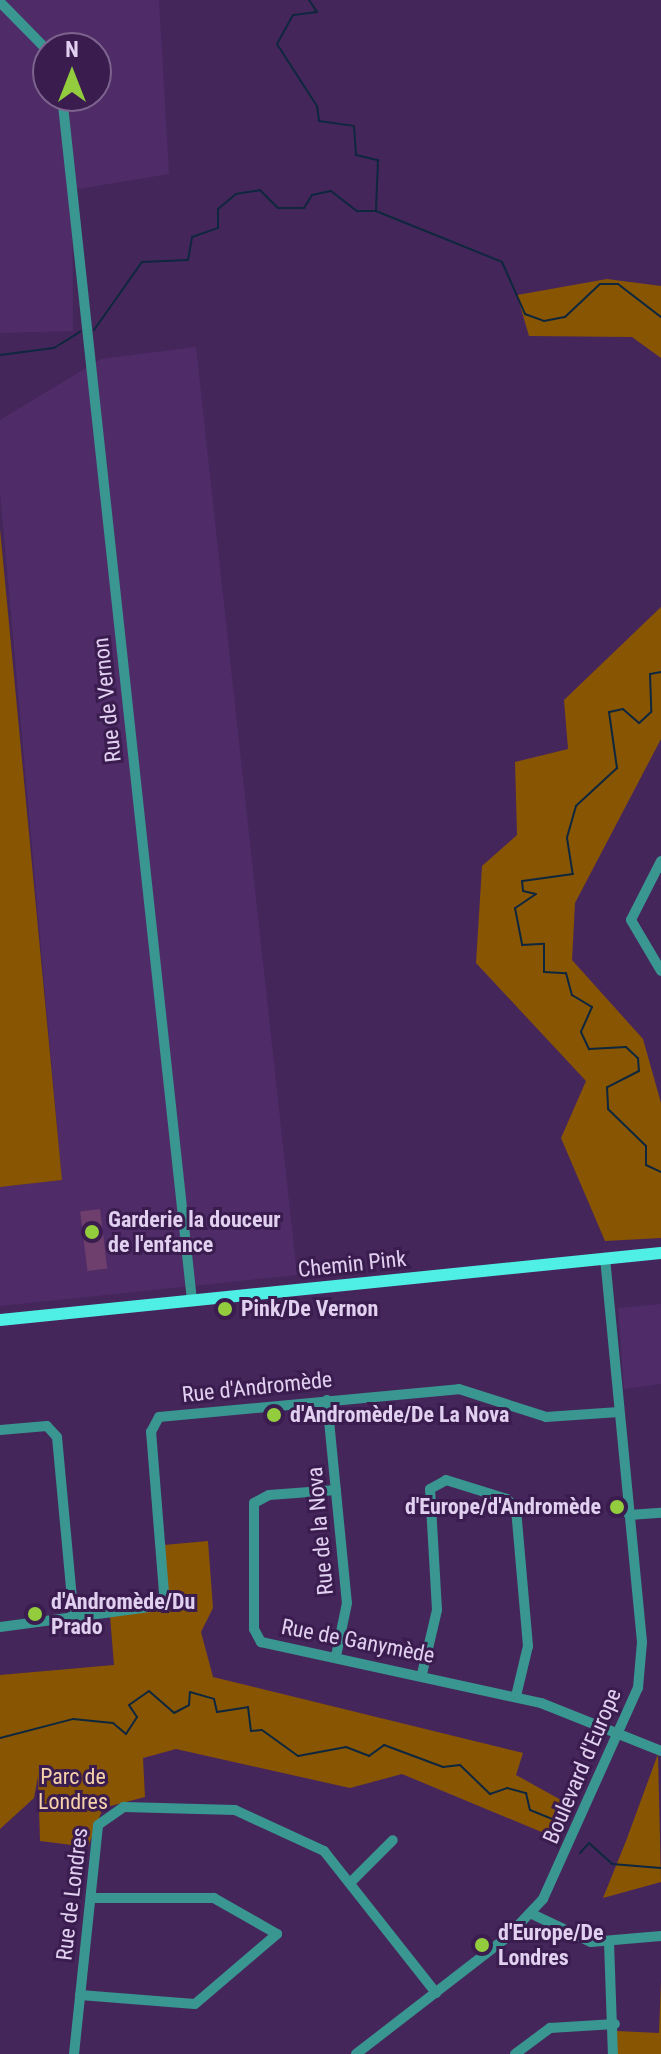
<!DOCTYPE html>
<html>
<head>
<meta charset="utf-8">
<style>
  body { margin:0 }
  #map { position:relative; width:661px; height:2054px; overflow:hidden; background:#45265b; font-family:"Roboto Condensed",sans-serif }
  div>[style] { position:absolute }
  .built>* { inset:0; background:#4f2c68 }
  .green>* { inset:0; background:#885502 }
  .stream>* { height:2px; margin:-1px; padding:0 1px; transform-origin:1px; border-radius:1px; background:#0e273e }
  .building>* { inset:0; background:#6e3e6c; transform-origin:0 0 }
  .minor>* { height:10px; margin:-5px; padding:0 5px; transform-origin:5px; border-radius:5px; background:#3a9690 }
  .major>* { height:12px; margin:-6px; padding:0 6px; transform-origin:6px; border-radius:6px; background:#50efe5 }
  .dots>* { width:22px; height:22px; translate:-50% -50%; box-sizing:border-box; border:4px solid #3a1c4f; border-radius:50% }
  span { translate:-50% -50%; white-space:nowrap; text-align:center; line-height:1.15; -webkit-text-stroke:6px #3a1c4f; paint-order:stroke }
  .street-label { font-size:22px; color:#e1d0f0 }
  .poi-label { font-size:22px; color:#e1d0f0; font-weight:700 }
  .left { translate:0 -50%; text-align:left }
  .right { translate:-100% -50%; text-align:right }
  .park-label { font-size:22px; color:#f6d2ab }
  .north { position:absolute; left:32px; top:32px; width:80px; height:80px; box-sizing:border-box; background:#3a1c4f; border:2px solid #7d648f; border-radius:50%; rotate:0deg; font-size:22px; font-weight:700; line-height:32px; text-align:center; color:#e1d0f0 }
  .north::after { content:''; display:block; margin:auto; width:28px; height:36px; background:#93cd3e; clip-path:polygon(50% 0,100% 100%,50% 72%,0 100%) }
</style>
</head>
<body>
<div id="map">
  <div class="built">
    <div style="clip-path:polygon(evenodd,0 0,159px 0,169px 174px,72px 190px,73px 331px,0 333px,0 0,48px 48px,96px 48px,96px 96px,48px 96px,48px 48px)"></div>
    <div style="clip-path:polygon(196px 347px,297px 1275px,0 1306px,0 1187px,62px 1180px,0 492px,0 420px,101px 359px)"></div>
    <div style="clip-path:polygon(661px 1304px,661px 1384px,624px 1389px,618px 1308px)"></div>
  </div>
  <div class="green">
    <div style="clip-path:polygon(607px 279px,661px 286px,661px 358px,632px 337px,529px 336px,517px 295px)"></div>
    <div style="clip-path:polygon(0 529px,62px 1180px,0 1187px)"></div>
    <div style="clip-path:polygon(661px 607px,661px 739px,575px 903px,572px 960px,643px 1039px,661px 1103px,661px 1238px,605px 1241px,561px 1138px,586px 1081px,476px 963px,482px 866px,517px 835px,515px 762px,568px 749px,564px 700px)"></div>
    <div style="clip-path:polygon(208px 1541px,213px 1608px,201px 1632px,213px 1677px,523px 1753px,516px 1775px,570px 1805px,556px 1838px,402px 1774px,350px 1788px,176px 1749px,143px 1758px,145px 1797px,103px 1808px,88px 1847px,40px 1841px,38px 1776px,34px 1798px,0 1829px,0 1675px,114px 1665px,110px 1616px,162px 1608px,164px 1545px)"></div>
    <div style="clip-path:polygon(658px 1754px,661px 1882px,603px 1898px,626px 1841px)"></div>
    <div style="clip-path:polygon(661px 1980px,661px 2054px,616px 2054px,617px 2031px,659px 2033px)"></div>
  </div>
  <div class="stream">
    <div style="left:309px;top:0;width:14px;rotate:56deg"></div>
    <div style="left:317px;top:12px;width:24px;rotate:173deg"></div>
    <div style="left:293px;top:15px;width:33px;rotate:119deg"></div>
    <div style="left:277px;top:44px;width:74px;rotate:57.2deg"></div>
    <div style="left:317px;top:106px;width:15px;rotate:82deg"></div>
    <div style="left:319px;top:121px;width:35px;rotate:8deg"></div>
    <div style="left:354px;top:126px;width:29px;rotate:86deg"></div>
    <div style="left:356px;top:155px;width:23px;rotate:13deg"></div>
    <div style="left:378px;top:160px;width:50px;rotate:92.3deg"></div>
    <div style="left:94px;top:330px;width:83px;rotate:-54.8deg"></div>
    <div style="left:142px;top:262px;width:46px;rotate:-2.5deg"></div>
    <div style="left:188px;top:260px;width:23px;rotate:-80deg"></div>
    <div style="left:192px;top:237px;width:28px;rotate:-19deg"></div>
    <div style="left:218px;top:228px;width:19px;rotate:-90deg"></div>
    <div style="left:218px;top:209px;width:23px;rotate:-40deg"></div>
    <div style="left:236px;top:194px;width:24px;rotate:-9deg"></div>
    <div style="left:260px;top:190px;width:25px;rotate:45deg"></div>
    <div style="left:278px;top:208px;width:26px"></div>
    <div style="left:304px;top:208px;width:15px;rotate:-58deg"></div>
    <div style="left:312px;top:195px;width:19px;rotate:-12deg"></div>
    <div style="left:331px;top:191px;width:33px;rotate:38deg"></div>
    <div style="left:357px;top:211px;width:19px"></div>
    <div style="left:376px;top:211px;width:136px;rotate:22deg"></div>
    <div style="left:502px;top:262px;width:57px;rotate:66.1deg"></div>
    <div style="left:525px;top:314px;width:20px;rotate:20deg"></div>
    <div style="left:544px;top:321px;width:21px;rotate:-11deg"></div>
    <div style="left:565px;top:317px;width:48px;rotate:-43.3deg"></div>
    <div style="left:600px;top:284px;width:18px"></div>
    <div style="left:618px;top:284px;width:54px;rotate:37.5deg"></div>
    <div style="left:0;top:355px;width:54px;rotate:-7.4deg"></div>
    <div style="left:54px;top:348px;width:31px;rotate:-32deg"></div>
    <div style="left:661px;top:672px;width:11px;rotate:170deg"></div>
    <div style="left:650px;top:674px;width:38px;rotate:88deg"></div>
    <div style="left:651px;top:712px;width:16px;rotate:137deg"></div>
    <div style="left:639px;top:723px;width:21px;rotate:-139deg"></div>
    <div style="left:623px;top:709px;width:14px;rotate:168deg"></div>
    <div style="left:609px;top:712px;width:57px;rotate:81.9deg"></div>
    <div style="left:617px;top:768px;width:56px;rotate:137.2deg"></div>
    <div style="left:576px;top:806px;width:33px;rotate:106deg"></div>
    <div style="left:567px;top:838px;width:36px;rotate:81deg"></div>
    <div style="left:573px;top:874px;width:51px;rotate:172.2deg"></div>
    <div style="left:522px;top:881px;width:10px;rotate:84deg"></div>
    <div style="left:523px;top:891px;width:13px;rotate:13deg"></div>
    <div style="left:536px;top:894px;width:25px;rotate:146deg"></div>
    <div style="left:515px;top:908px;width:38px;rotate:79deg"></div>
    <div style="left:522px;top:945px;width:22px;rotate:-3deg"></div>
    <div style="left:544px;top:944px;width:28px;rotate:90deg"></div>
    <div style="left:544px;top:972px;width:22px;rotate:3deg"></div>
    <div style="left:566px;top:973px;width:23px;rotate:75deg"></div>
    <div style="left:572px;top:995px;width:23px;rotate:31deg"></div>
    <div style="left:592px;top:1007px;width:27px;rotate:114deg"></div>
    <div style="left:581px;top:1032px;width:19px;rotate:65deg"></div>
    <div style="left:589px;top:1049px;width:37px;rotate:-3deg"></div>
    <div style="left:626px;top:1047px;width:16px;rotate:43deg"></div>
    <div style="left:638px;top:1058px;width:13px;rotate:86deg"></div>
    <div style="left:639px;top:1071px;width:36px;rotate:153deg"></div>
    <div style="left:607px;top:1087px;width:22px;rotate:87deg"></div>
    <div style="left:608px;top:1109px;width:53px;rotate:44.2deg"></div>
    <div style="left:646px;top:1146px;width:19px;rotate:90deg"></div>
    <div style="left:646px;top:1165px;width:17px;rotate:25deg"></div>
    <div style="left:0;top:1738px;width:75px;rotate:-14.6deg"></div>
    <div style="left:73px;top:1719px;width:40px;rotate:5.7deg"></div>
    <div style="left:113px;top:1723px;width:17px;rotate:40deg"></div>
    <div style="left:126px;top:1734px;width:20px;rotate:-57deg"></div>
    <div style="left:137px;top:1717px;width:14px;rotate:-124deg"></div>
    <div style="left:129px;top:1705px;width:24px;rotate:-35deg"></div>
    <div style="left:149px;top:1691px;width:33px;rotate:41deg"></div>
    <div style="left:174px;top:1713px;width:17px;rotate:-28deg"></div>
    <div style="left:189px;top:1705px;width:13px;rotate:-86deg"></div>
    <div style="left:190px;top:1692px;width:25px;rotate:16deg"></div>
    <div style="left:214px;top:1699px;width:13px;rotate:77deg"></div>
    <div style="left:217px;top:1712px;width:31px;rotate:-9deg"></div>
    <div style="left:248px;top:1707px;width:24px;rotate:83deg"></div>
    <div style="left:251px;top:1731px;width:11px;rotate:-5deg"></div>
    <div style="left:262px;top:1730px;width:44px;rotate:35.8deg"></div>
    <div style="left:298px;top:1756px;width:49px;rotate:-10.6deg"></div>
    <div style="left:346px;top:1747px;width:25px;rotate:21deg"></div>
    <div style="left:369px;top:1756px;width:19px;rotate:-36deg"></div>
    <div style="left:384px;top:1745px;width:63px;rotate:20.4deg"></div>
    <div style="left:443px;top:1767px;width:17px;rotate:-7deg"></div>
    <div style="left:460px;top:1765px;width:42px;rotate:44deg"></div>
    <div style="left:490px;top:1794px;width:18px;rotate:-19deg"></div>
    <div style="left:507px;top:1788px;width:20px;rotate:15deg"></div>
    <div style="left:526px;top:1793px;width:17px;rotate:77deg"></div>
    <div style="left:530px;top:1810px;width:29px;rotate:22deg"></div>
    <div style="left:557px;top:1821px;width:8px;rotate:120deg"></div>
    <div style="left:580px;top:1853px;width:13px;rotate:-48deg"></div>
    <div style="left:589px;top:1843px;width:31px;rotate:42deg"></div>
    <div style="left:612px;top:1864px;width:49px;rotate:4.7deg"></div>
  </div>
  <div class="building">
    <div style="left:100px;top:1209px;width:60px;height:20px;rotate:83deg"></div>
  </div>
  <div class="minor">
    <div style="left:0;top:2px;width:69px;rotate:45.6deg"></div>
    <div style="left:62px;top:96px;width:1211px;rotate:83.84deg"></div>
    <div style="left:661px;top:861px;width:66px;rotate:117deg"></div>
    <div style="left:631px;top:920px;width:59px;rotate:59.5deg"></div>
    <div style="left:327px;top:1400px;width:204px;rotate:84.4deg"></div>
    <div style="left:347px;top:1603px;width:54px;rotate:101.7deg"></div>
    <div style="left:0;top:1430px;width:47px;rotate:-4.9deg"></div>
    <div style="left:47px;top:1426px;width:15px;rotate:48deg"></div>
    <div style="left:57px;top:1437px;width:183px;rotate:84.7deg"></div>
    <div style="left:336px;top:1490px;width:67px;rotate:175.7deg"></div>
    <div style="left:269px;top:1495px;width:17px;rotate:152deg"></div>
    <div style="left:254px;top:1503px;width:126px;rotate:90deg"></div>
    <div style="left:254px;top:1629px;width:15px;rotate:62deg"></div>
    <div style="left:261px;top:1642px;width:287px;rotate:12.3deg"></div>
    <div style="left:541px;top:1703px;width:129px;rotate:21.8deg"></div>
    <div style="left:629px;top:1515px;width:32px;rotate:-4deg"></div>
    <div style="left:0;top:1627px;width:166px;rotate:-7.6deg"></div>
    <div style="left:165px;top:1605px;width:174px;rotate:-94.6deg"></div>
    <div style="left:151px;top:1432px;width:17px;rotate:-62deg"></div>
    <div style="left:159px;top:1417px;width:301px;rotate:-5.3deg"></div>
    <div style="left:459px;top:1389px;width:91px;rotate:17.8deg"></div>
    <div style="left:546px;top:1417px;width:73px;rotate:-3.9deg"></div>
    <div style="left:422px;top:1674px;width:66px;rotate:-76.8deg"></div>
    <div style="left:437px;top:1610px;width:121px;rotate:-93.3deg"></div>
    <div style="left:430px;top:1489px;width:18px;rotate:-29deg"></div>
    <div style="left:446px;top:1480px;width:64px;rotate:17.3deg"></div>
    <div style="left:507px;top:1499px;width:13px;rotate:48deg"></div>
    <div style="left:516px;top:1509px;width:138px;rotate:85deg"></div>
    <div style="left:528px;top:1646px;width:51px;rotate:103.5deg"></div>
    <div style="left:351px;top:1882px;width:59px;rotate:-45deg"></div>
    <div style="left:532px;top:1914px;width:65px;rotate:25.4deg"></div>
    <div style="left:591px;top:1942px;width:70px;rotate:-4.9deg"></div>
    <div style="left:609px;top:1942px;width:112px;rotate:88deg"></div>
    <div style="left:80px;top:1995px;width:115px;rotate:4.5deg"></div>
    <div style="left:195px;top:2004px;width:108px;rotate:-40.5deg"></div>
    <div style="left:277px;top:1934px;width:73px;rotate:-150.3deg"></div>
    <div style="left:214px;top:1898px;width:123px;rotate:180deg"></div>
    <div style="left:74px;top:2054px;width:230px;rotate:-84deg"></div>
    <div style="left:98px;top:1825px;width:32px;rotate:-35deg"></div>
    <div style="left:124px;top:1807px;width:111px;rotate:1.5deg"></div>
    <div style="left:235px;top:1810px;width:98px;rotate:24.7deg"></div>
    <div style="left:324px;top:1851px;width:181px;rotate:51.7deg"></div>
    <div style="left:356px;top:2054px;width:190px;rotate:-37.7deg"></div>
    <div style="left:506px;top:1938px;width:54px;rotate:-46.5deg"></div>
    <div style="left:543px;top:1899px;width:231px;rotate:-65.8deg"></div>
    <div style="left:638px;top:1688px;width:46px;rotate:-85deg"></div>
    <div style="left:642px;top:1642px;width:386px;rotate:-95.5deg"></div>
    <div style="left:515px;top:2054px;width:44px;rotate:-36.6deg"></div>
    <div style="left:550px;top:2028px;width:65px;rotate:-3.5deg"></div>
  </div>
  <div class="major">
    <div style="left:0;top:1320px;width:664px;rotate:-5.79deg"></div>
  </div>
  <div class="dots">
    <div style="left:92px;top:1232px;background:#93cd3e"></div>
    <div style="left:225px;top:1309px;background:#93cd3e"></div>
    <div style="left:274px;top:1415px;background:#93cd3e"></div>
    <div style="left:617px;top:1507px;background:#93cd3e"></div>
    <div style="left:35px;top:1614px;background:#93cd3e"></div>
    <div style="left:482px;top:1945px;background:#93cd3e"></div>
  </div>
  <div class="street-label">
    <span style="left:107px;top:700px;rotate:-96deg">Rue de Vernon</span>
    <span style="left:352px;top:1264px;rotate:-6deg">Chemin Pink</span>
    <span style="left:257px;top:1387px;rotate:-6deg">Rue d'Andromède</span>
    <span style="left:320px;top:1531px;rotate:-95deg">Rue de la Nova</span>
    <span style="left:358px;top:1641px;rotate:11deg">Rue de Ganymède</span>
    <span style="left:582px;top:1766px;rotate:-67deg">Boulevard d'Europe</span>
    <span style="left:72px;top:1894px;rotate:-83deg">Rue de Londres</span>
  </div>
  <div class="poi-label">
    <span class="left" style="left:108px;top:1232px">Garderie la douceur<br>de l'enfance</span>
    <span class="left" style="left:241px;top:1309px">Pink/De Vernon</span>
    <span class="left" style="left:290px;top:1415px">d'Andromède/De La Nova</span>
    <span class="right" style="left:601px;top:1507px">d'Europe/d'Andromède</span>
    <span class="left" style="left:51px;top:1614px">d'Andromède/Du<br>Prado</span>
    <span class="left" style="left:498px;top:1945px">d'Europe/De<br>Londres</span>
  </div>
  <div class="park-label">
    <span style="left:73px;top:1789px">Parc de<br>Londres</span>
  </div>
  <div class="north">N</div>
</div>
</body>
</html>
